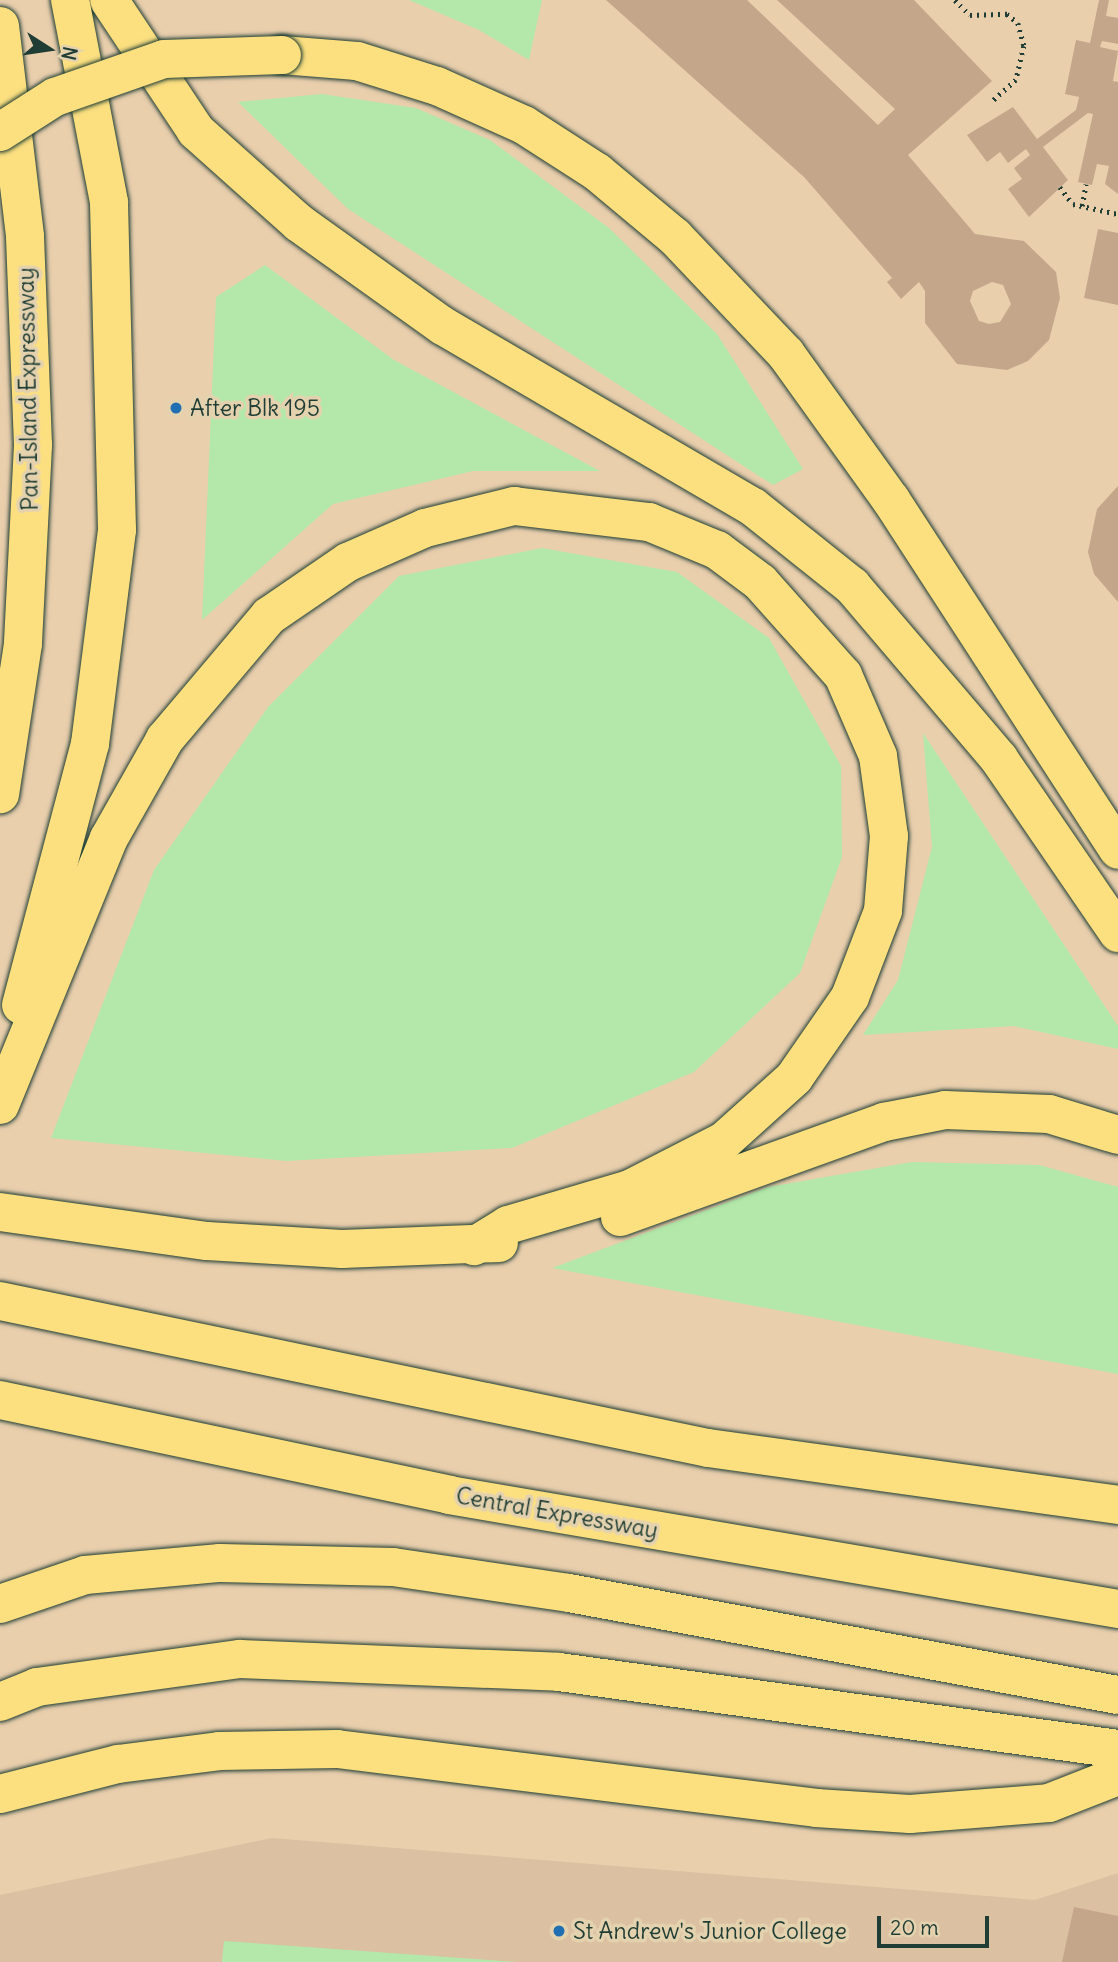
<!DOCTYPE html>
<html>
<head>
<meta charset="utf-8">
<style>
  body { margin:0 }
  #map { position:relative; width:1118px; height:1962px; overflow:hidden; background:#eacfad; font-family:Delius,sans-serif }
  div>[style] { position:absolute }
  .built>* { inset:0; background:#dbc0a1 }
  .green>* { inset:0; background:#b3e8aa }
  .building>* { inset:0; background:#c4a78b }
  .path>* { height:4.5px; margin-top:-2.25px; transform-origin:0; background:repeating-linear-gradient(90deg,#1f3d34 0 2px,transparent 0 7px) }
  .roads { filter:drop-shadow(0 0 2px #1f3d34) drop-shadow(0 0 2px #1f3d34) }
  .highway>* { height:38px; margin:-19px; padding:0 19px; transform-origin:19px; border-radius:19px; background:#fce080 }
  .bridges { filter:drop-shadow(0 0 2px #1f3d34) drop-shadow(0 0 2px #1f3d34) }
  .highway-bridge>* { height:38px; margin:-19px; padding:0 19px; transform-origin:19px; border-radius:19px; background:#fce080 }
  .dots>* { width:19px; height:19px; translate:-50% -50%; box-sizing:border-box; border:4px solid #e4d2af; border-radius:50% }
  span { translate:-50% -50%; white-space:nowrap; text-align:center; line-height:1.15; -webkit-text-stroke:7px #e4d2af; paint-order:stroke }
  .street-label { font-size:23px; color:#1f3d34 }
  .poi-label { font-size:23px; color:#1f3d34 }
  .left { translate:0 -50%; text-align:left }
  .north { position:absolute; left:14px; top:14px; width:70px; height:70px; -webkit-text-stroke:5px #e4d2af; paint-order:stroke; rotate:102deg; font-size:19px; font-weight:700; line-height:28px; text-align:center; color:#1f3d34 }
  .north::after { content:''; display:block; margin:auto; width:24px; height:32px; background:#1f3d34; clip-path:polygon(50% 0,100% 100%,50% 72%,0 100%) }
  .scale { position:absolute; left:877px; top:1916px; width:112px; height:32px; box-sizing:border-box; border:4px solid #1f3d34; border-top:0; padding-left:9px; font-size:21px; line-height:24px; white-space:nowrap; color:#1f3d34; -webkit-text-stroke:5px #e4d2af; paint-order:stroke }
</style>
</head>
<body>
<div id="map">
  <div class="built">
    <div style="clip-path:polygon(272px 1838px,1035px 1900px,1118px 1873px,1118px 1962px,0 1962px,0 1895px)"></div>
  </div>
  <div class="green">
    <div style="clip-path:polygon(409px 0,542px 0,529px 60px,479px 30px)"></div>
    <div style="clip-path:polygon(322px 94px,416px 108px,490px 140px,609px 228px,717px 334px,803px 469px,773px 485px,348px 209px,238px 102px)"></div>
    <div style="clip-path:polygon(265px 265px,394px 360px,600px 471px,473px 471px,333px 504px,202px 620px,216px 297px)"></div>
    <div style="clip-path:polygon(542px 548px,677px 572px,769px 638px,841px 766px,842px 857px,800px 973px,694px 1072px,512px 1148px,286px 1161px,51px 1138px,154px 870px,268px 707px,399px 576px)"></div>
    <div style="clip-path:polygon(923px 733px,1118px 1026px,1118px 1049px,1014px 1026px,863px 1035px,898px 980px,932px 847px)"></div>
    <div style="clip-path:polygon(912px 1162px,1039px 1165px,1118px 1187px,1118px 1374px,552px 1268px,768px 1187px)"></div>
    <div style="clip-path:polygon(224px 1941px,518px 1962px,222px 1962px)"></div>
  </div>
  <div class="building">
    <div style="clip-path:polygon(evenodd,606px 0,747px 0,878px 125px,895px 109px,777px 0,914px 0,992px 81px,908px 155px,975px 234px,1024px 241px,1056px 272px,1060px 298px,1049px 340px,1028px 361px,1007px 370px,957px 364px,925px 323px,925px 291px,919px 282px,901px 299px,887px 282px,892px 278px,804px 177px,606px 0,992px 282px,1003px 285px,1011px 304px,1000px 322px,989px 324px,979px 321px,970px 301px,973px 291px,992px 282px)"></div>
    <div style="clip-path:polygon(1099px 0,1109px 0,1106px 16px,1118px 18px,1118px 44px,1102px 41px,1100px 47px,1118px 51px,1113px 81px,1118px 82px,1118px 194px,1105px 184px,1109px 166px,1097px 164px,1092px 185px,1078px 182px,1093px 114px,1088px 113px,1043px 147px,1068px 180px,1029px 217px,1008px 189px,1022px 179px,1014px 168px,1030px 155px,1026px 149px,1008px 163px,1000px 152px,987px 162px,967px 135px,1013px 107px,1037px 139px,1076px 110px,1079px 97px,1065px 94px,1076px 40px,1090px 43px)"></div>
    <div style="clip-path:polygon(1098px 229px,1118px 233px,1118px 305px,1084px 298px)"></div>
    <div style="clip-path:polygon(1118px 486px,1118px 602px,1094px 574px,1088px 552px,1097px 509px)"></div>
    <div style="clip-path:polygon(1074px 1907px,1118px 1916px,1118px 1962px,1062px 1962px)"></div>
  </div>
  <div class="path">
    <div style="left:955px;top:0;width:21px;rotate:45deg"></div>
    <div style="left:970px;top:15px;width:37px;rotate:-2deg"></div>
    <div style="left:1007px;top:14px;width:14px;rotate:39deg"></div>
    <div style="left:1018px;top:23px;width:24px;rotate:75deg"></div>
    <div style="left:1024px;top:46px;width:35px;rotate:103deg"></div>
    <div style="left:1016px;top:80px;width:31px;rotate:138deg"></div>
    <div style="left:1060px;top:187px;width:21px;rotate:53deg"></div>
    <div style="left:1073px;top:204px;width:46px;rotate:12.5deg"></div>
    <div style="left:1082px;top:206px;width:22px;rotate:-80deg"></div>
  </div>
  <div class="roads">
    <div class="highway">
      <div style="left:109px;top:0;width:157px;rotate:56.4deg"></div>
      <div style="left:196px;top:131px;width:138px;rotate:41.8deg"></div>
      <div style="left:299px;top:223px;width:177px;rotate:35.6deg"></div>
      <div style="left:443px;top:326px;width:359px;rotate:30.3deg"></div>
      <div style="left:753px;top:507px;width:127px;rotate:38.6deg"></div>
      <div style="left:852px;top:586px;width:227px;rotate:49.6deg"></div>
      <div style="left:999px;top:759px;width:211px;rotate:55.6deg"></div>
      <div style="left:0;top:26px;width:212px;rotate:83.2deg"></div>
      <div style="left:25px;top:237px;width:208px;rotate:87.8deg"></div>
      <div style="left:33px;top:445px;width:199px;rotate:92.9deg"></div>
      <div style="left:23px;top:644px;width:152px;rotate:98.7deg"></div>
      <div style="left:282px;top:55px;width:75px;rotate:4.6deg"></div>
      <div style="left:357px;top:61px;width:84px;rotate:17.4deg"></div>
      <div style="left:437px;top:86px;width:95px;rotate:24.1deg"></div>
      <div style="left:524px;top:125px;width:87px;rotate:32.8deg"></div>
      <div style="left:597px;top:172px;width:102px;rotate:39.8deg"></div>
      <div style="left:675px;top:237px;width:161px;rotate:46.5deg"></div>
      <div style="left:786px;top:354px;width:180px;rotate:54.3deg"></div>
      <div style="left:891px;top:500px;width:417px;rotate:57deg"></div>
      <div style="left:21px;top:1005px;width:270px;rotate:-75.2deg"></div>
      <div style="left:90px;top:744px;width:216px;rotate:-82.8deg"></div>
      <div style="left:117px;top:530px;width:328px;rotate:-91.4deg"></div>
      <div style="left:109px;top:202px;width:206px;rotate:-100.9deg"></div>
      <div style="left:0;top:1105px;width:288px;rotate:-67.8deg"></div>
      <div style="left:109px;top:838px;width:114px;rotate:-60.5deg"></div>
      <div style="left:165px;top:739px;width:161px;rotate:-49.8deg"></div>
      <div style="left:269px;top:616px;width:96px;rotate:-34.4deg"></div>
      <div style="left:348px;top:562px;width:84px;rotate:-23.8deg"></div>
      <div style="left:425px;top:528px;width:92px;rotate:-13.9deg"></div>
      <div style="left:514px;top:506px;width:136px;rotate:6.8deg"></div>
      <div style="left:649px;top:522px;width:74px;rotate:22.4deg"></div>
      <div style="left:717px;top:550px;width:54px;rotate:36.7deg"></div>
      <div style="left:760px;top:582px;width:125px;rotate:48.3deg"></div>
      <div style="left:843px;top:675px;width:88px;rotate:66.6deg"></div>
      <div style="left:878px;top:756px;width:81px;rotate:82.2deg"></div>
      <div style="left:889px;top:836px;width:75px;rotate:94.6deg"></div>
      <div style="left:883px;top:911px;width:92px;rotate:111deg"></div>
      <div style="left:850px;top:997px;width:98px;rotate:124.7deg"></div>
      <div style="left:794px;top:1078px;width:94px;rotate:138deg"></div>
      <div style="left:724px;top:1141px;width:106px;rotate:152.9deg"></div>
      <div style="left:630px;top:1189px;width:127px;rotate:163.6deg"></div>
      <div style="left:508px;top:1225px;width:40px;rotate:148deg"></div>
      <div style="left:0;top:1212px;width:209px;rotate:8deg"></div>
      <div style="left:207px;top:1241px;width:135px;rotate:3.4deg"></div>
      <div style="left:342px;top:1249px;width:157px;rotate:-2.2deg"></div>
      <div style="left:620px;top:1217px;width:281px;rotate:-19.8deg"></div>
      <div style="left:884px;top:1122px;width:62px;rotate:-11.1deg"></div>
      <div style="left:945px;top:1110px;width:104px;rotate:2.2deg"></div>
      <div style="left:1049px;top:1114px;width:72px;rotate:16.9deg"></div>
      <div style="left:0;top:1301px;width:723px;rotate:11.73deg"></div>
      <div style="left:708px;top:1448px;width:414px;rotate:7.9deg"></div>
      <div style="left:0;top:1400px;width:459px;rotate:11.9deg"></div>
      <div style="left:449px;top:1495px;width:679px;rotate:9.67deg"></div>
      <div style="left:0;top:1604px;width:90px;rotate:-18.8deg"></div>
      <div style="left:85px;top:1575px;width:136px;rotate:-5.1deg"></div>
      <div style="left:220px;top:1563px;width:173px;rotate:1.3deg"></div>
      <div style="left:393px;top:1567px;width:178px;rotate:8.4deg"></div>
      <div style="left:569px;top:1593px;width:558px;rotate:10.53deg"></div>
      <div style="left:0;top:1702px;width:40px;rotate:-22deg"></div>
      <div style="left:37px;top:1687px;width:205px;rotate:-7.9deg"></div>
      <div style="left:240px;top:1659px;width:319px;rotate:2.3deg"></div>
      <div style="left:559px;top:1672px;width:564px;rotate:7.84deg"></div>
      <div style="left:0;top:1794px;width:122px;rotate:-14.3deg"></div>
      <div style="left:118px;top:1764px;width:102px;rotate:-7.3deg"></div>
      <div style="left:219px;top:1751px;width:118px;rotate:-1deg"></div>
      <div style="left:337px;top:1749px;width:483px;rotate:7deg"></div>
      <div style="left:816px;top:1808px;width:94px;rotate:3.7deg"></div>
      <div style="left:910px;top:1814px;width:139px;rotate:-4.5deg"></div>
      <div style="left:1049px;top:1803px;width:74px;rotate:-21.4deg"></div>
    </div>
  </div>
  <div class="bridges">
    <div class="highway-bridge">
      <div style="left:0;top:132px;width:65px;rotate:-32.5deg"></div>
      <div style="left:55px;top:97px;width:115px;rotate:-19.2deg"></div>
      <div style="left:164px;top:59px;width:118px;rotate:-1.9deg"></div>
    </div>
  </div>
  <div class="dots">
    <div style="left:176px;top:408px;background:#1f6fb2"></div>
    <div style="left:559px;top:1931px;background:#1f6fb2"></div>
  </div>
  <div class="street-label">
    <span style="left:28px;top:389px;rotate:-91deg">Pan-Island Expressway</span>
    <span style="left:557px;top:1513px;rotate:10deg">Central Expressway</span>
  </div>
  <div class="poi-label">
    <span class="left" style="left:190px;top:408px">After Blk 195</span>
    <span class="left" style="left:573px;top:1931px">St Andrew's Junior College</span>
  </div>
  <div class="north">N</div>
  <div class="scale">20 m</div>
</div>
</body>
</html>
